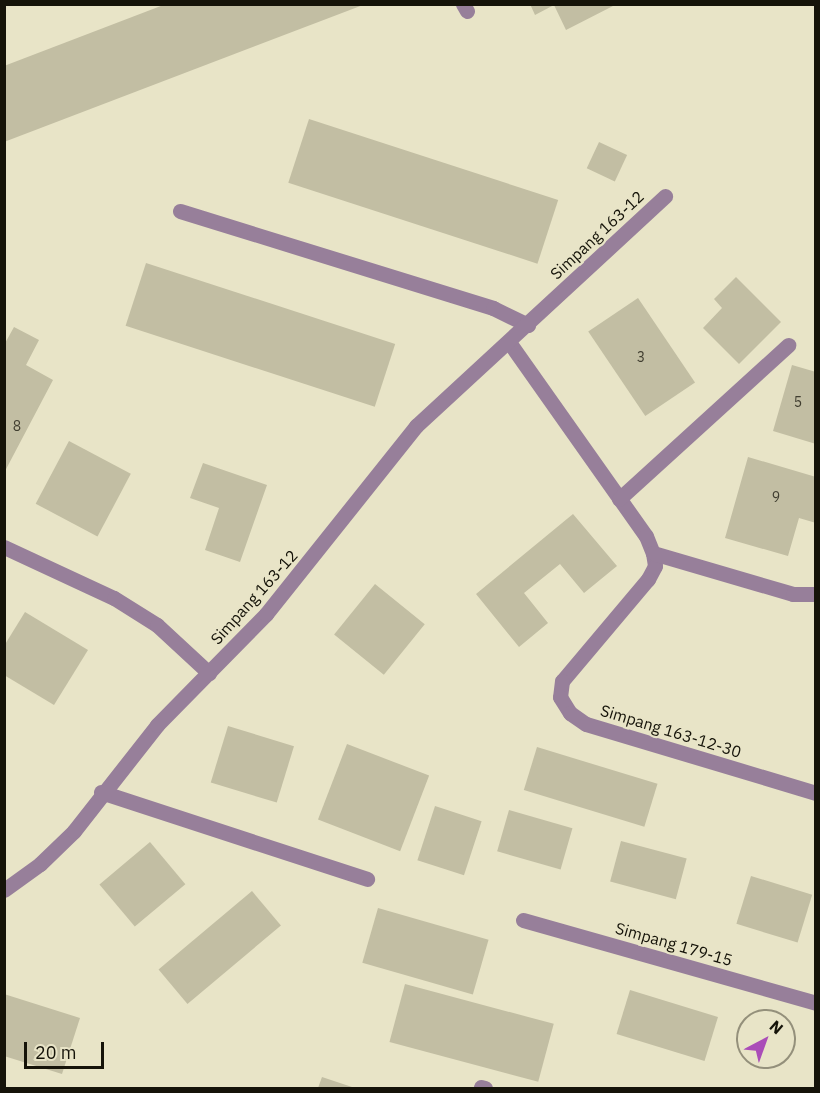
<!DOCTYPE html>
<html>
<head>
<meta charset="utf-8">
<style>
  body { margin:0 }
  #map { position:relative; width:820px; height:1093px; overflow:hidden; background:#e8e4c7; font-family:"IBM Plex Sans",sans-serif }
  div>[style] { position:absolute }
  .building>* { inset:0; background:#c2bea3; transform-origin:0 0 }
  .minor>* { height:15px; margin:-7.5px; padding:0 7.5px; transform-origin:7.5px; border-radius:7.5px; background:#977f9a }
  span { translate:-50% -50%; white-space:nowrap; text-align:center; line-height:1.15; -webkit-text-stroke:4.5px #e8e4c7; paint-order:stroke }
  .number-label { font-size:14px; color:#403e30 }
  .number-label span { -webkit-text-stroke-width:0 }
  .street-label { font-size:16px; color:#151309 }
  .frame { position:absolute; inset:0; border:6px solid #151309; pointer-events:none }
  .north { position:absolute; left:736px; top:1009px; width:60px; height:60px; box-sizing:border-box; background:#e8e4c7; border:2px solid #94907b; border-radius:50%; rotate:41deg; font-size:16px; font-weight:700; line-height:24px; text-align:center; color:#151309 }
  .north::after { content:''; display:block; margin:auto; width:21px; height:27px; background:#aa4db8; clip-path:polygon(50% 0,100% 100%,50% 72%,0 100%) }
  .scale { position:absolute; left:24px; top:1042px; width:80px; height:27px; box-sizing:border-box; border:3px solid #151309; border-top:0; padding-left:8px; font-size:18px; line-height:21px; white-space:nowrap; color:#151309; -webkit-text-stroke:4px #e8e4c7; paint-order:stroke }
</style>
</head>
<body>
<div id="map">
  <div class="building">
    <div style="clip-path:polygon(166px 4px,363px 5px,4px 142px,4px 66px)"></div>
    <div style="clip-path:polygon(530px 4px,612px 4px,613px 6px,566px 30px,554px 5px,535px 15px)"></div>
    <div style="left:309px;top:119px;width:262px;height:67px;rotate:18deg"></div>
    <div style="left:599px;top:142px;width:31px;height:29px;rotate:25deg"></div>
    <div style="left:146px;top:263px;width:262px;height:66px;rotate:18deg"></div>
    <div style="clip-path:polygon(736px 277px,781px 322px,739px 364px,703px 328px,722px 308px,714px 299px)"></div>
    <div style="left:638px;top:298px;width:102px;height:60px;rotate:56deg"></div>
    <div style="clip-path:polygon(14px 327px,39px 340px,26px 365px,53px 380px,4px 473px,4px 345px)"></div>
    <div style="clip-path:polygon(792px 365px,816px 372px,816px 444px,773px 431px)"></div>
    <div style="left:69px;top:441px;width:70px;height:71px;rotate:28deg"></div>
    <div style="clip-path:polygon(748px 457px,816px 477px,816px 523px,799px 518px,788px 556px,725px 538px)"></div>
    <div style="clip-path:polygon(203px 463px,267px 485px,240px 562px,205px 550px,219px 508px,190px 498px)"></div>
    <div style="clip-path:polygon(573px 514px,617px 566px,584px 593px,560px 564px,524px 593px,548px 623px,519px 647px,476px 594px)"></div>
    <div style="left:375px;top:584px;width:64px;height:65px;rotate:39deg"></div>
    <div style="clip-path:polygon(25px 612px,88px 650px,54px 705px,4px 675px,4px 646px)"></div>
    <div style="left:228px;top:726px;width:69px;height:59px;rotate:17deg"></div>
    <div style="left:347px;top:744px;width:88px;height:81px;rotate:21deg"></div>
    <div style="left:537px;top:747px;width:126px;height:45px;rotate:17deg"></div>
    <div style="left:435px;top:806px;width:49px;height:57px;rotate:18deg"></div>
    <div style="left:509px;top:810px;width:66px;height:43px;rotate:16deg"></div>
    <div style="left:621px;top:841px;width:68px;height:42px;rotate:15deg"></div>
    <div style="left:150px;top:842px;width:55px;height:66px;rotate:50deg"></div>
    <div style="left:751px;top:876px;width:64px;height:50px;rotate:17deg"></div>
    <div style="left:252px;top:891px;width:45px;height:122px;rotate:50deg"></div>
    <div style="left:378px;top:908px;width:115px;height:57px;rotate:16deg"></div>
    <div style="left:405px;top:984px;width:154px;height:60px;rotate:15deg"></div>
    <div style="left:630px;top:990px;width:92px;height:46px;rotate:17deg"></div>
    <div style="clip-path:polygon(4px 994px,80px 1018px,62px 1074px,4px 1056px)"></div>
    <div style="clip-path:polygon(322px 1077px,355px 1088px,318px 1088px)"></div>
  </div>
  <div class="minor">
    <div style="left:463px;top:4px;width:8px;rotate:60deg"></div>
    <div style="left:180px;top:211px;width:328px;rotate:17.2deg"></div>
    <div style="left:493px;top:308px;width:39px;rotate:26deg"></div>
    <div style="left:509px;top:342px;width:237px;rotate:54.8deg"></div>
    <div style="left:646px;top:536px;width:18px;rotate:68deg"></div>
    <div style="left:653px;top:553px;width:13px;rotate:81deg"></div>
    <div style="left:655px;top:566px;width:15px;rotate:118deg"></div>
    <div style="left:648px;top:579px;width:133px;rotate:130.1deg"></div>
    <div style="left:562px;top:681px;width:16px;rotate:97deg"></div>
    <div style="left:560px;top:697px;width:19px;rotate:58deg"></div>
    <div style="left:570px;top:713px;width:19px;rotate:35deg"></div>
    <div style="left:586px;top:724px;width:240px;rotate:16.7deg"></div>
    <div style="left:619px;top:499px;width:229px;rotate:-42.3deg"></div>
    <div style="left:4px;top:547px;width:121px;rotate:24.9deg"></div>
    <div style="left:114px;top:598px;width:51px;rotate:32.1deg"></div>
    <div style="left:157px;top:625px;width:71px;rotate:42.7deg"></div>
    <div style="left:653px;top:553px;width:146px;rotate:16.3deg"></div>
    <div style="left:793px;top:594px;width:23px"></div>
    <div style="left:101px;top:792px;width:280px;rotate:18.1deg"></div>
    <div style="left:4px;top:890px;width:44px;rotate:-35.8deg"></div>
    <div style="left:40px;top:864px;width:47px;rotate:-44.1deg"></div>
    <div style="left:74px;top:831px;width:135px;rotate:-51.9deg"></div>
    <div style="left:157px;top:725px;width:156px;rotate:-45.5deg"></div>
    <div style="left:266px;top:614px;width:241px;rotate:-51.4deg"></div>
    <div style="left:416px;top:426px;width:339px;rotate:-42.7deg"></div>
    <div style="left:523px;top:920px;width:305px;rotate:15.8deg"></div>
    <div style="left:481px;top:1087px;width:4px;rotate:14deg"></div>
  </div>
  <div class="number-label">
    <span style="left:641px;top:357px">3</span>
    <span style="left:798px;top:402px">5</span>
    <span style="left:17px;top:426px">8</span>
    <span style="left:776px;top:497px">9</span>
  </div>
  <div class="street-label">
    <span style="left:597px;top:235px;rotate:-43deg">Simpang 163-12</span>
    <span style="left:254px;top:597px;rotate:-48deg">Simpang 163-12</span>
    <span style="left:671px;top:731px;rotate:17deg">Simpang 163-12-30</span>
    <span style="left:674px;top:944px;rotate:16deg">Simpang 179-15</span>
  </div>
  <div class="frame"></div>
  <div class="north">N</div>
  <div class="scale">20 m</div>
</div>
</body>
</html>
